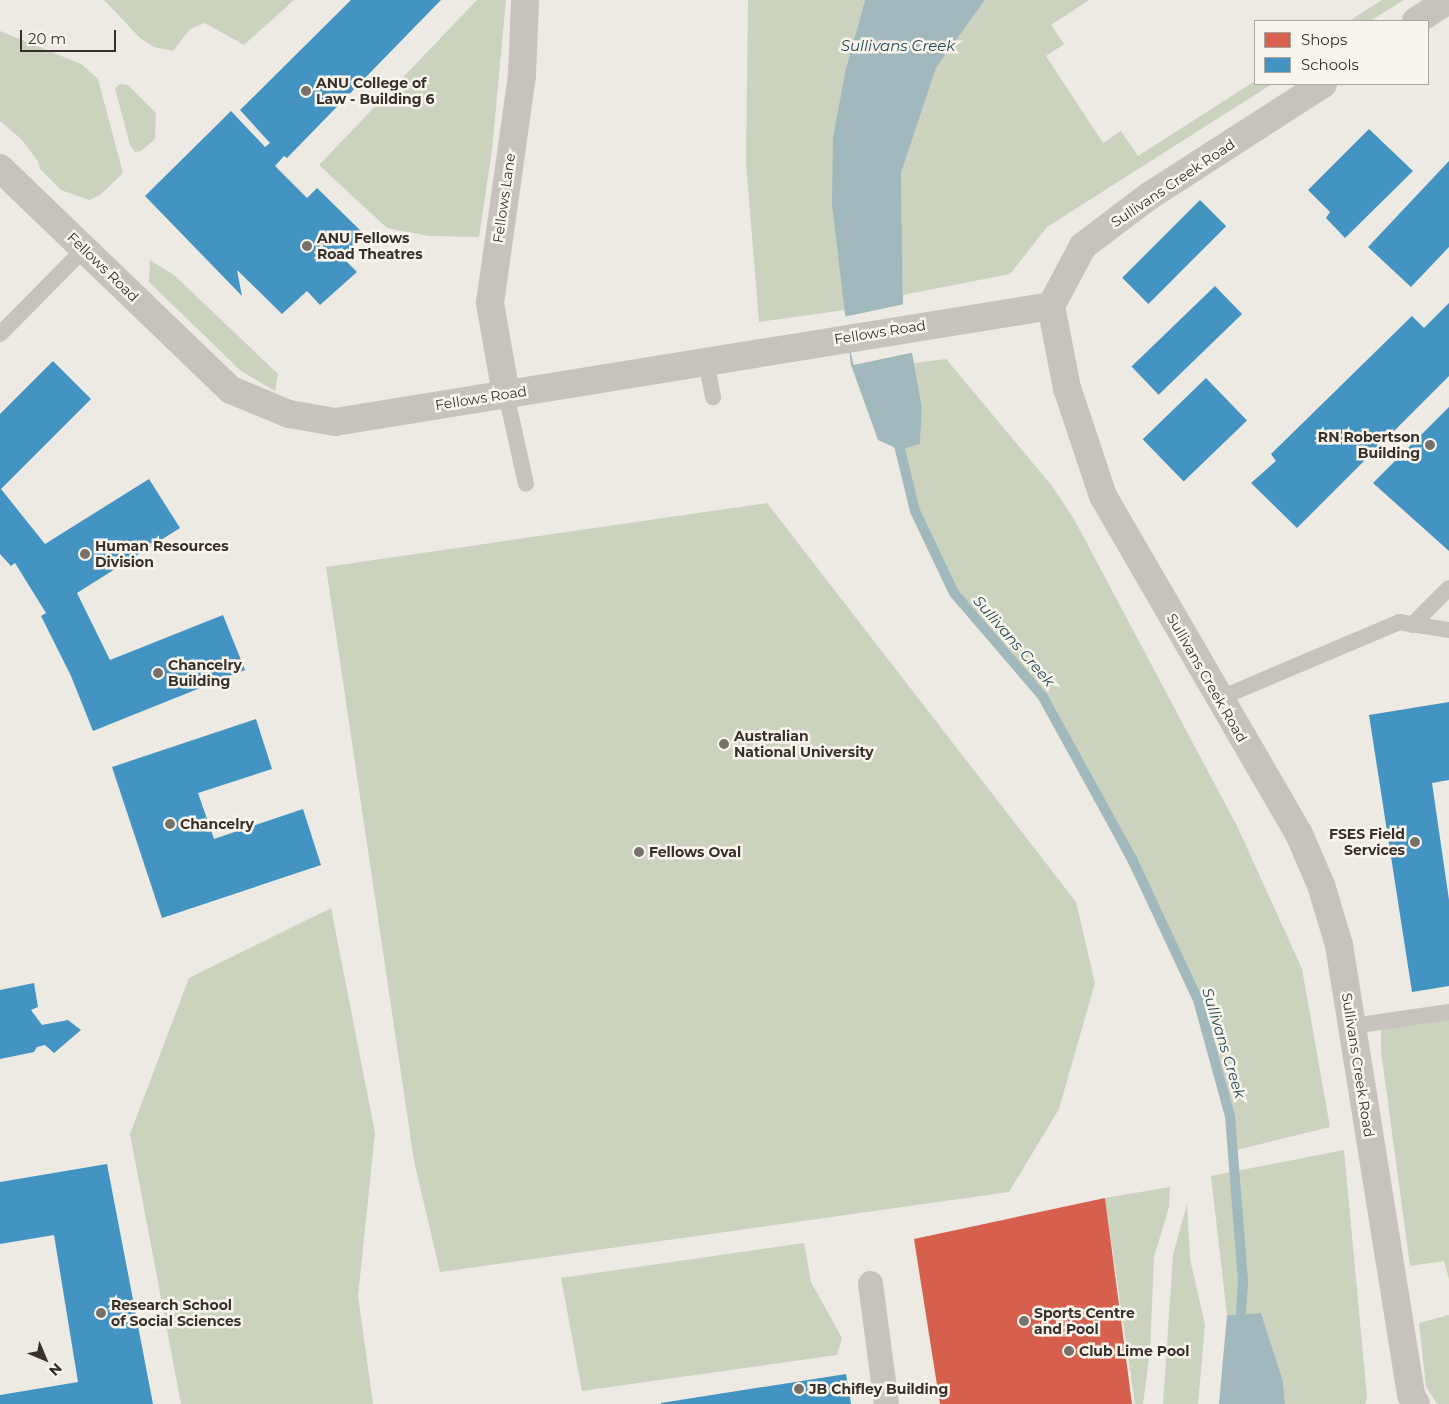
<!DOCTYPE html>
<html>
<head>
<meta charset="utf-8">
<style>
  body { margin:0 }
  #map { position:relative; width:1449px; height:1404px; overflow:hidden; background:#edeae3; font-family:Montserrat,sans-serif }
  div>[style] { position:absolute }
  .green>* { inset:0; background:#cbd2be }
  .water>* { inset:0; background:#a1b9bc }
  .pier>* { inset:0; background:#edeae3; transform-origin:0 0 }
  .shops>* { inset:0; background:#d6604d }
  .schools>* { inset:0; background:#4393c3; transform-origin:0 0 }
  .stream>* { height:10px; margin:-5px; padding:0 5px; transform-origin:5px; border-radius:5px; background:#a1b9bc }
  .service>* { height:16px; margin:-8px; padding:0 8px; transform-origin:8px; border-radius:8px; background:#c7c2bc }
  .pedestrian>* { height:25px; margin:-12.5px; padding:0 12.5px; transform-origin:12.5px; border-radius:12.5px; background:#c7c2bc }
  .minor>* { height:28px; margin:-14px; padding:0 14px; transform-origin:14px; border-radius:14px; background:#c7c2bc }
  .dots>* { width:14px; height:14px; translate:-50% -50%; box-sizing:border-box; border:2px solid #f9f5ec; border-radius:50% }
  span { translate:-50% -50%; white-space:nowrap; text-align:center; line-height:1.15; -webkit-text-stroke:5px #f9f5ec; paint-order:stroke }
  .poi-label { font-size:14px; color:#37302a; font-weight:700 }
  .left { translate:0 -50%; text-align:left }
  .right { translate:-100% -50%; text-align:right }
  .street-label { font-size:14px; color:#37302a }
  .water-label { font-size:15px; color:#234b56; font-style:italic }
  .legend { position:absolute; left:1254px; top:20px; width:175px; height:65px; box-sizing:border-box; background:#f9f5ec; border:1px solid #aba69e; margin:0; padding:6px 9px; list-style:none; font-size:15px; color:#37302a }
  .legend li { display:flex; align-items:center; gap:10px; height:25px }
  .legend b { width:25px; border:1px solid #aba69e }
  .north { position:absolute; left:20px; top:1334px; width:50px; height:50px; -webkit-text-stroke:4px #f9f5ec; paint-order:stroke; rotate:135deg; font-size:14px; font-weight:700; line-height:20px; text-align:center; color:#37302a }
  .north::after { content:''; display:block; margin:auto; width:18px; height:22px; background:#37302a; clip-path:polygon(50% 0,100% 100%,50% 72%,0 100%) }
  .scale { position:absolute; left:20px; top:30px; width:96px; height:22px; box-sizing:border-box; border:2px solid #37302a; border-top:0; padding-left:6px; font-size:15px; line-height:18px; white-space:nowrap; color:#37302a; -webkit-text-stroke:4px #f9f5ec; paint-order:stroke }
</style>
</head>
<body>
<div id="map">
  <div class="green">
    <div style="clip-path:polygon(104px 0,294px 0,244px 45px,205px 23px,190px 29px,173px 51px,154px 47px,140px 38px)"></div>
    <div style="clip-path:polygon(477px 0,506px 0,492px 150px,479px 237px,429px 236px,387px 228px,319px 165px)"></div>
    <div style="clip-path:polygon(748px 0,865px 0,845px 72px,833px 137px,845px 310px,759px 322px,746px 163px)"></div>
    <div style="clip-path:polygon(985px 0,1089px 0,1051px 25px,1064px 44px,1046px 56px,1103px 143px,1121px 131px,1138px 156px,1255px 81px,1255px 84px,1272px 84px,1047px 227px,1010px 274px,903px 295px,901px 173px,936px 68px)"></div>
    <div style="clip-path:polygon(1382px 0,1404px 0,1370px 21px,1349px 21px)"></div>
    <div style="clip-path:polygon(0 31px,81px 64px,98px 79px,123px 173px,100px 195px,89px 200px,61px 190px,40px 169px,38px 161px,21px 139px,0 121px)"></div>
    <div style="clip-path:polygon(120px 84px,128px 85px,156px 113px,155px 139px,141px 151px,135px 152px,130px 145px,115px 88px)"></div>
    <div style="clip-path:polygon(150px 260px,174px 275px,278px 374px,275px 391px,241px 371px,149px 282px)"></div>
    <div style="clip-path:polygon(946px 359px,1052px 486px,1074px 519px,1237px 826px,1302px 969px,1330px 1127px,1233px 1151px,1230px 1116px,1198px 1000px,1043px 697px,954px 593px,915px 511px,900px 450px,920px 444px,922px 407px,914px 363px)"></div>
    <div style="clip-path:polygon(767px 503px,1076px 902px,1095px 983px,1059px 1109px,1009px 1192px,440px 1272px,414px 1161px,326px 567px)"></div>
    <div style="clip-path:polygon(331px 908px,375px 1133px,358px 1296px,373px 1404px,181px 1404px,130px 1134px,189px 978px)"></div>
    <div style="clip-path:polygon(1449px 1012px,1449px 1279px,1444px 1261px,1410px 1266px,1381px 1051px,1381px 1022px)"></div>
    <div style="clip-path:polygon(1344px 1150px,1367px 1397px,1365px 1404px,1285px 1404px,1283px 1381px,1261px 1313px,1227px 1315px,1211px 1176px)"></div>
    <div style="clip-path:polygon(1170px 1187px,1169px 1207px,1154px 1257px,1150px 1352px,1143px 1404px,1135px 1404px,1105px 1198px)"></div>
    <div style="clip-path:polygon(1187px 1204px,1190px 1259px,1205px 1325px,1198px 1404px,1163px 1404px,1173px 1255px)"></div>
    <div style="clip-path:polygon(804px 1243px,811px 1282px,842px 1338px,837px 1355px,582px 1391px,561px 1278px)"></div>
    <div style="clip-path:polygon(1449px 1315px,1449px 1404px,1437px 1404px,1426px 1386px,1419px 1323px)"></div>
  </div>
  <div class="water">
    <div style="clip-path:polygon(865px 0,985px 0,936px 68px,901px 173px,903px 304px,922px 407px,920px 444px,900px 450px,878px 440px,851px 365px,832px 204px,833px 137px,845px 72px)"></div>
    <div style="clip-path:polygon(1261px 1313px,1283px 1381px,1285px 1404px,1219px 1404px,1227px 1315px)"></div>
  </div>
  <div class="pier">
    <div style="left:905px;top:304px;width:49px;height:63px;rotate:78deg"></div>
  </div>
  <div class="shops">
    <div style="clip-path:polygon(1105px 1198px,1132px 1404px,940px 1404px,914px 1239px)"></div>
  </div>
  <div class="schools">
    <div style="clip-path:polygon(351px 0,441px 0,287px 158px,284px 156px,275px 166px,307px 198px,317px 188px,365px 235px,342px 257px,357px 272px,320px 305px,307px 291px,282px 314px,237px 270px,242px 296px,145px 196px,231px 111px,265px 147px,270px 143px,240px 110px)"></div>
    <div style="clip-path:polygon(1369px 129px,1413px 171px,1345px 238px,1326px 218px,1330px 212px,1308px 190px)"></div>
    <div style="clip-path:polygon(1449px 161px,1449px 247px,1411px 287px,1368px 247px)"></div>
    <div style="left:1200px;top:200px;width:37px;height:110px;rotate:45deg"></div>
    <div style="left:1215px;top:286px;width:39px;height:116px;rotate:46deg"></div>
    <div style="clip-path:polygon(1449px 303px,1449px 376px,1297px 528px,1251px 483px,1276px 461px,1271px 454px,1412px 316px,1424px 328px)"></div>
    <div style="clip-path:polygon(53px 361px,91px 399px,1px 489px,45px 544px,149px 479px,180px 528px,77px 593px,110px 660px,223px 615px,245px 670px,93px 731px,71px 676px,41px 616px,46px 613px,15px 563px,11px 566px,0 554px,0 414px)"></div>
    <div style="left:1206px;top:378px;width:59px;height:88px;rotate:46deg"></div>
    <div style="clip-path:polygon(1449px 407px,1449px 551px,1373px 483px)"></div>
    <div style="clip-path:polygon(1449px 702px,1449px 780px,1432px 783px,1449px 900px,1449px 986px,1412px 992px,1369px 715px)"></div>
    <div style="clip-path:polygon(256px 719px,272px 769px,198px 793px,214px 839px,303px 809px,321px 865px,162px 918px,112px 767px)"></div>
    <div style="clip-path:polygon(34px 983px,38px 1007px,31px 1010px,42px 1025px,68px 1020px,81px 1030px,54px 1053px,45px 1045px,37px 1047px,34px 1052px,0 1059px,0 990px)"></div>
    <div style="clip-path:polygon(107px 1164px,153px 1404px,0 1404px,0 1395px,78px 1382px,54px 1235px,0 1244px,0 1182px)"></div>
    <div style="clip-path:polygon(846px 1374px,851px 1404px,661px 1404px,661px 1403px)"></div>
  </div>
  <div class="stream">
    <div style="left:897px;top:437px;width:76px;rotate:76.3deg"></div>
    <div style="left:915px;top:511px;width:91px;rotate:64.6deg"></div>
    <div style="left:954px;top:593px;width:137px;rotate:49.4deg"></div>
    <div style="left:1043px;top:697px;width:185px;rotate:61.2deg"></div>
    <div style="left:1132px;top:859px;width:156px;rotate:64.9deg"></div>
    <div style="left:1198px;top:1000px;width:120px;rotate:74.6deg"></div>
    <div style="left:1230px;top:1116px;width:168px;rotate:85.5deg"></div>
    <div style="left:1243px;top:1283px;width:43px;rotate:94deg"></div>
  </div>
  <div class="service">
    <div style="left:0;top:334px;width:120px;rotate:-45.3deg"></div>
    <div style="left:706px;top:361px;width:37px;rotate:79deg"></div>
    <div style="left:506px;top:394px;width:92px;rotate:77.5deg"></div>
    <div style="left:1412px;top:625px;width:52px;rotate:-45deg"></div>
    <div style="left:1218px;top:699px;width:197px;rotate:-23deg"></div>
    <div style="left:1399px;top:622px;width:51px;rotate:9.1deg"></div>
    <div style="left:1352px;top:1026px;width:98px;rotate:-8.2deg"></div>
  </div>
  <div class="pedestrian">
    <div style="left:870px;top:1283px;width:122px;rotate:82.5deg"></div>
  </div>
  <div class="minor">
    <div style="left:1416px;top:21px;width:38px;rotate:-33deg"></div>
    <div style="left:1323px;top:84px;width:207px;rotate:147.2deg"></div>
    <div style="left:1149px;top:196px;width:83px;rotate:142.9deg"></div>
    <div style="left:1083px;top:246px;width:68px;rotate:118.1deg"></div>
    <div style="left:1051px;top:306px;width:84px;rotate:79deg"></div>
    <div style="left:1067px;top:388px;width:114px;rotate:71.6deg"></div>
    <div style="left:1103px;top:496px;width:391px;rotate:59.9deg"></div>
    <div style="left:1299px;top:834px;width:56px;rotate:66.7deg"></div>
    <div style="left:1321px;top:885px;width:63px;rotate:73.3deg"></div>
    <div style="left:1339px;top:945px;width:456px;rotate:80.9deg"></div>
    <div style="left:1411px;top:1395px;width:10px;rotate:61deg"></div>
    <div style="left:0;top:168px;width:320px;rotate:43.9deg"></div>
    <div style="left:231px;top:390px;width:63px;rotate:22.5deg"></div>
    <div style="left:289px;top:414px;width:47px;rotate:9.9deg"></div>
    <div style="left:335px;top:422px;width:725px;rotate:-9.2deg"></div>
    <div style="left:506px;top:394px;width:92px;rotate:-100deg"></div>
    <div style="left:490px;top:303px;width:230px;rotate:-82deg"></div>
    <div style="left:522px;top:75px;width:75px;rotate:-87.7deg"></div>
  </div>
  <div class="dots">
    <div style="left:306px;top:91px;background:#77716b"></div>
    <div style="left:307px;top:246px;background:#77716b"></div>
    <div style="left:1430px;top:445px;background:#77716b"></div>
    <div style="left:85px;top:554px;background:#77716b"></div>
    <div style="left:158px;top:673px;background:#77716b"></div>
    <div style="left:724px;top:744px;background:#77716b"></div>
    <div style="left:170px;top:824px;background:#77716b"></div>
    <div style="left:1415px;top:842px;background:#77716b"></div>
    <div style="left:639px;top:852px;background:#77716b"></div>
    <div style="left:101px;top:1313px;background:#77716b"></div>
    <div style="left:1024px;top:1321px;background:#77716b"></div>
    <div style="left:1069px;top:1351px;background:#77716b"></div>
    <div style="left:799px;top:1389px;background:#77716b"></div>
  </div>
  <div class="poi-label">
    <span class="left" style="left:316px;top:91px">ANU College of<br>Law - Building 6</span>
    <span class="left" style="left:317px;top:246px">ANU Fellows<br>Road Theatres</span>
    <span class="right" style="left:1420px;top:445px">RN Robertson<br>Building</span>
    <span class="left" style="left:95px;top:554px">Human Resources<br>Division</span>
    <span class="left" style="left:168px;top:673px">Chancelry<br>Building</span>
    <span class="left" style="left:734px;top:744px">Australian<br>National University</span>
    <span class="left" style="left:180px;top:824px">Chancelry</span>
    <span class="right" style="left:1405px;top:842px">FSES Field<br>Services</span>
    <span class="left" style="left:649px;top:852px">Fellows Oval</span>
    <span class="left" style="left:111px;top:1313px">Research School<br>of Social Sciences</span>
    <span class="left" style="left:1034px;top:1321px">Sports Centre<br>and Pool</span>
    <span class="left" style="left:1079px;top:1351px">Club Lime Pool</span>
    <span class="left" style="left:809px;top:1389px">JB Chifley Building</span>
  </div>
  <div class="street-label">
    <span style="left:1173px;top:183px;rotate:-34deg">Sullivans Creek Road</span>
    <span style="left:504px;top:198px;rotate:-82deg">Fellows Lane</span>
    <span style="left:103px;top:267px;rotate:44deg">Fellows Road</span>
    <span style="left:880px;top:332px;rotate:-9deg">Fellows Road</span>
    <span style="left:481px;top:398px;rotate:-9deg">Fellows Road</span>
    <span style="left:1207px;top:678px;rotate:60deg">Sullivans Creek Road</span>
    <span style="left:1358px;top:1065px;rotate:81deg">Sullivans Creek Road</span>
  </div>
  <div class="water-label">
    <span style="left:898px;top:46px">Sullivans Creek</span>
    <span style="left:1014px;top:641px;rotate:49deg">Sullivans Creek</span>
    <span style="left:1224px;top:1043px;rotate:73deg">Sullivans Creek</span>
  </div>
  <ul class="legend">
  <li><b style="height:14px;background:#d6604d"></b>Shops</li>
  <li><b style="height:14px;background:#4393c3"></b>Schools</li>
  </ul>
  <div class="north">N</div>
  <div class="scale">20 m</div>
</div>
</body>
</html>
